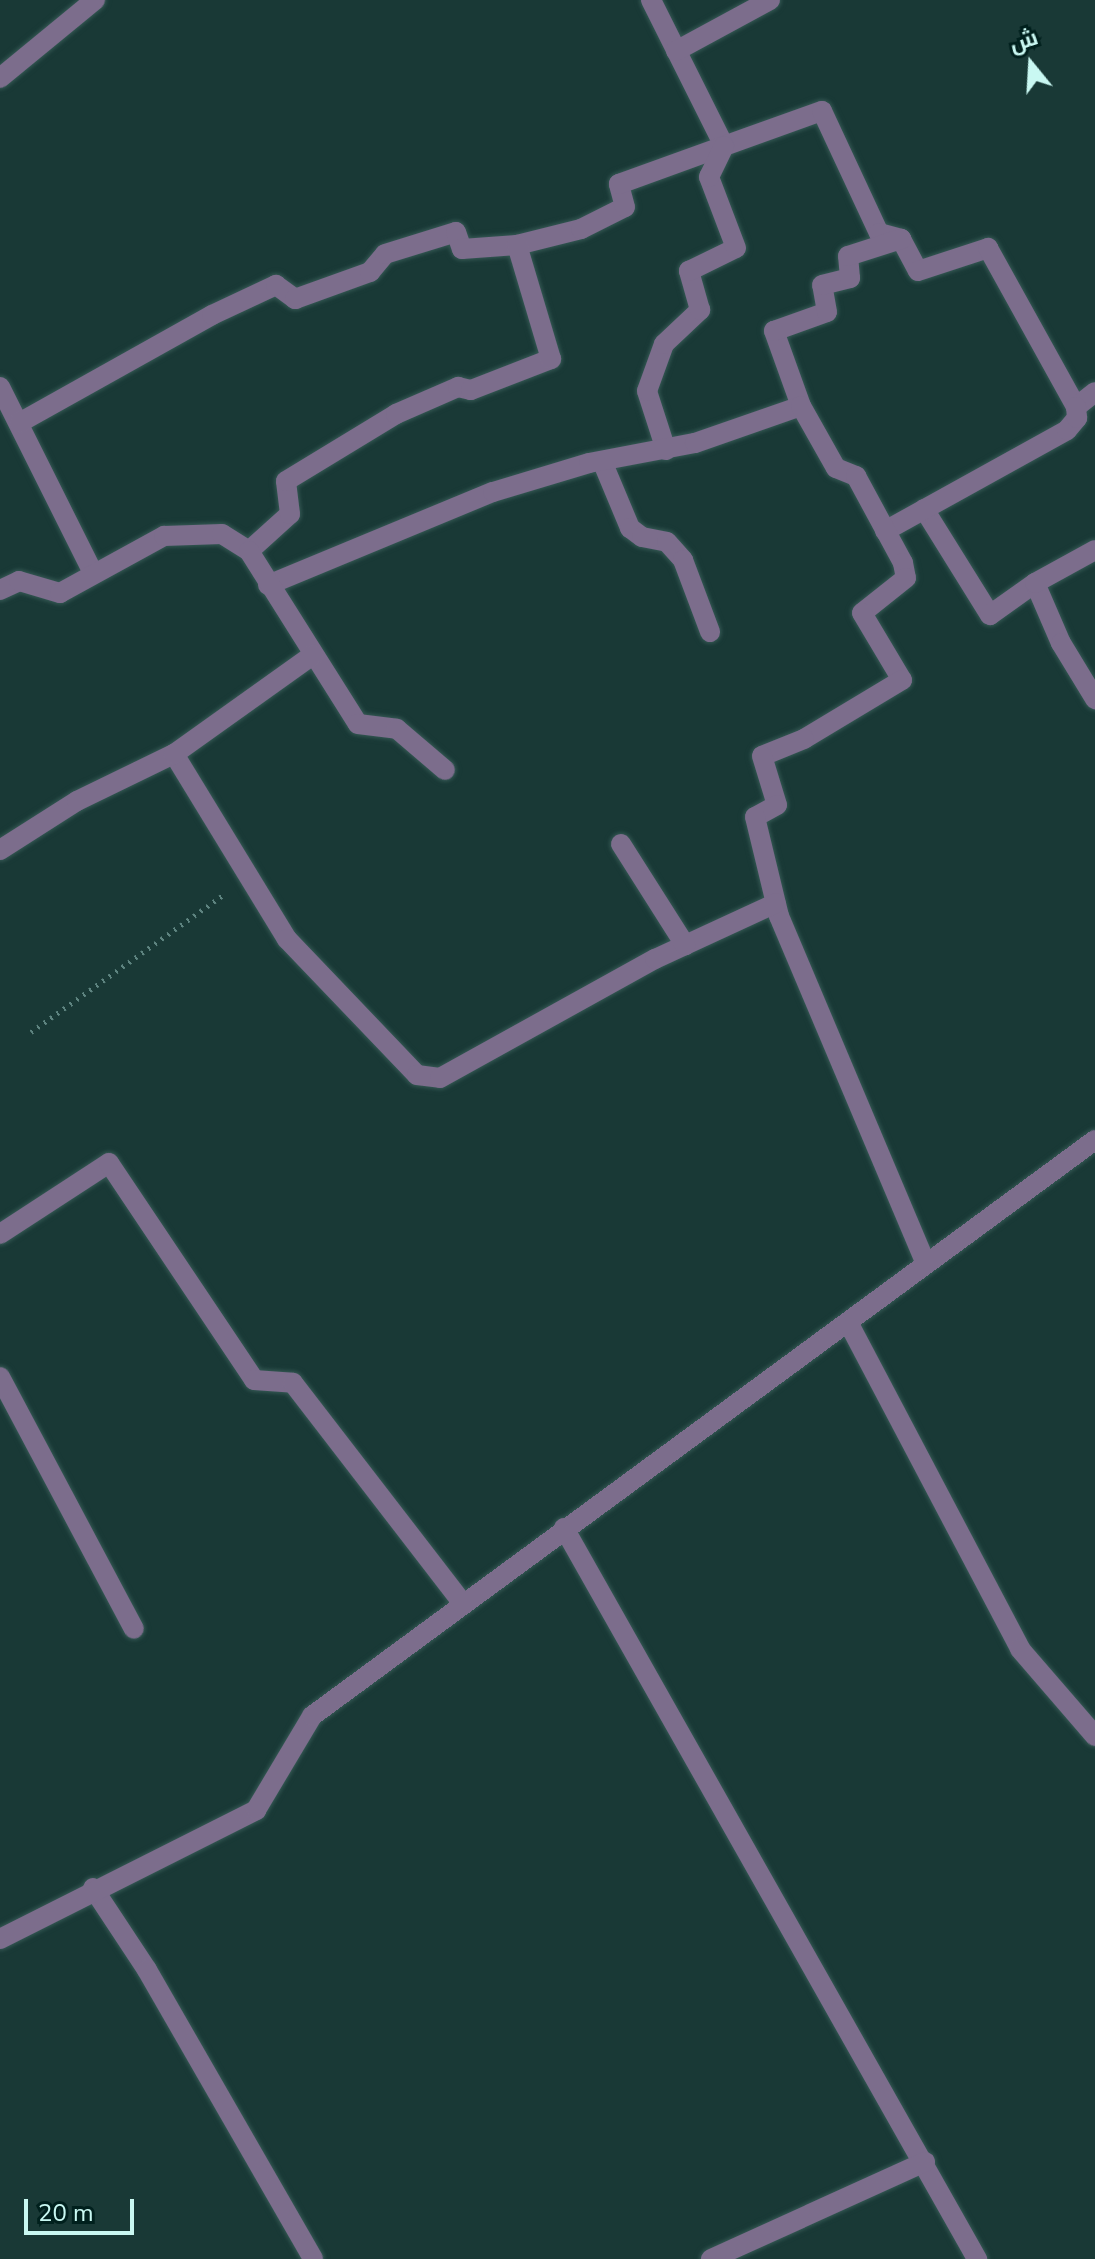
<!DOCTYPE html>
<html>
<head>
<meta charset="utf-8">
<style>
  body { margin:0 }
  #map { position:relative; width:1095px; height:2259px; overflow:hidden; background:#193936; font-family:"Nunito Sans",Cairo,sans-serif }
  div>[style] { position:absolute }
  .path>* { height:5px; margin-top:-2.5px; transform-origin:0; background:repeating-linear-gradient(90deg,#5e8480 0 2px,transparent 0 8px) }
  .roads { filter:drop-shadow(0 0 2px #355854) drop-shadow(0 0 2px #355854) }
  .street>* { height:20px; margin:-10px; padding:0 10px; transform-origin:10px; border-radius:10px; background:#7c6d8c }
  span { translate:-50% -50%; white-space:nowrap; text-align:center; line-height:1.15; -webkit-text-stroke:8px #00201d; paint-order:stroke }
  .north { position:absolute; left:991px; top:24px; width:80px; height:80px; -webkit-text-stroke:6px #00201d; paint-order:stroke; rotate:342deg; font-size:22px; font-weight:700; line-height:32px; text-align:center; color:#c9f8f2 }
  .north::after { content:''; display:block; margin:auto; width:28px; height:36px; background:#c9f8f2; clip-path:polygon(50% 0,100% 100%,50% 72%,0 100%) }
  .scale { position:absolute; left:24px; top:2199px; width:110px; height:36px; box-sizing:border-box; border:4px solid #c9f8f2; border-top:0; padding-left:10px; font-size:24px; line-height:28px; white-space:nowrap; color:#c9f8f2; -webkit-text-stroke:6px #00201d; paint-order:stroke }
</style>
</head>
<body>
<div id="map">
  <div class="path">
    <div style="left:31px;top:1032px;width:239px;rotate:-35.5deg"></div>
  </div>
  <div class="roads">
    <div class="street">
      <div style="left:651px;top:0;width:163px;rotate:63.4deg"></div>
      <div style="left:724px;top:146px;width:104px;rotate:-19.7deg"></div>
      <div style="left:822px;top:111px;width:135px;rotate:65deg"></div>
      <div style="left:879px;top:233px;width:23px;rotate:15deg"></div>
      <div style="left:901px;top:239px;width:36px;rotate:62deg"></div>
      <div style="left:918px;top:271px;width:74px;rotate:-18.2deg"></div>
      <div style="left:988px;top:248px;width:182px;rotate:61deg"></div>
      <div style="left:1076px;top:407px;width:24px;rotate:-38deg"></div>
      <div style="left:676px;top:51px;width:107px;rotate:-28.5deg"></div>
      <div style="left:0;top:78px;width:123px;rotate:-39.4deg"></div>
      <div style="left:0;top:387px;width:208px;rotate:63.4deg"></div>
      <div style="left:801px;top:406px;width:80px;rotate:-109.8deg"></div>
      <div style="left:774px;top:331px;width:56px;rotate:-19.7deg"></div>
      <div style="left:827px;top:312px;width:27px;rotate:-100deg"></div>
      <div style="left:822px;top:285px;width:29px;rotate:-14deg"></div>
      <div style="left:850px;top:278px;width:22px;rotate:-95deg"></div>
      <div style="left:848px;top:256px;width:56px;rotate:-17.8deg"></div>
      <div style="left:19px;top:423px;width:221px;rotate:-29.2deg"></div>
      <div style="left:212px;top:315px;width:71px;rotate:-25.1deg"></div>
      <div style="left:276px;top:285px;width:24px;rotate:36deg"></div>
      <div style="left:295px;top:299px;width:80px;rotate:-19.8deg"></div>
      <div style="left:370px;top:272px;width:23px;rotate:-50deg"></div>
      <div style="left:385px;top:254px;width:74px;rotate:-17.2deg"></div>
      <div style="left:456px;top:232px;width:18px;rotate:71deg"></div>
      <div style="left:462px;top:249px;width:55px;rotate:-4.2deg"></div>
      <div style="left:517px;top:245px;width:66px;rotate:-14deg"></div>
      <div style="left:581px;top:229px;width:49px;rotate:-26.6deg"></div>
      <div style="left:625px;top:207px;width:24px;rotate:-105deg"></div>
      <div style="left:619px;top:184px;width:112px;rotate:-19.9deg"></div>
      <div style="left:666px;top:450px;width:62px;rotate:-107.9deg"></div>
      <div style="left:647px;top:391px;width:50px;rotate:-70.1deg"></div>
      <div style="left:664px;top:344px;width:50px;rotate:-43.4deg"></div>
      <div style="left:700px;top:310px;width:41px;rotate:-105.8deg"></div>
      <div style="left:689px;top:271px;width:52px;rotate:-26.1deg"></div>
      <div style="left:736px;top:248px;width:76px;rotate:-110.8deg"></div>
      <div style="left:709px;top:177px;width:34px;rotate:-64deg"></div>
      <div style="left:602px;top:461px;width:73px;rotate:67.3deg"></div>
      <div style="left:630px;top:528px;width:15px;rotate:37deg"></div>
      <div style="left:642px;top:537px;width:25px;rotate:11deg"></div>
      <div style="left:667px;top:542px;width:24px;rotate:48deg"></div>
      <div style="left:683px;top:560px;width:77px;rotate:69.4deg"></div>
      <div style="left:924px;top:509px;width:125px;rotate:58.1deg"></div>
      <div style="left:990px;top:615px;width:55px;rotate:-35.4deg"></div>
      <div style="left:1035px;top:583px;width:65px;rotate:66.6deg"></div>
      <div style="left:1061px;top:643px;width:66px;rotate:58.7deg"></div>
      <div style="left:885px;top:531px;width:208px;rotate:-29deg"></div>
      <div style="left:1067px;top:430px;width:16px;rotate:-50deg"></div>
      <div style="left:1077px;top:418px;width:11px;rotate:-95deg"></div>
      <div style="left:249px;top:551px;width:55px;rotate:-42.1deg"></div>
      <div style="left:290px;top:514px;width:33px;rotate:-97deg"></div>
      <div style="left:286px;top:481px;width:129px;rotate:-31.3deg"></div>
      <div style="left:396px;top:414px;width:68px;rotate:-23.5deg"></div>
      <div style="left:458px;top:387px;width:13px;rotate:13deg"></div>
      <div style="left:471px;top:390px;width:86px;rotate:-21.2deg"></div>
      <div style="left:551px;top:359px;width:119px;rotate:-106.6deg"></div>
      <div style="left:1035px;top:583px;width:68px;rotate:-28.8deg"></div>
      <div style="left:268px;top:585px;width:243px;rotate:-22.5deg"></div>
      <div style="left:493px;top:492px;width:100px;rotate:-16.8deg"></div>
      <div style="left:589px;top:463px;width:108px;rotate:-10.7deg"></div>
      <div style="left:695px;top:443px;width:112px;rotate:-19.2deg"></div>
      <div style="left:801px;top:406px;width:71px;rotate:60.6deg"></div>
      <div style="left:836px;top:468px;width:22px;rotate:22deg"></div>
      <div style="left:856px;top:476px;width:99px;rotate:61.6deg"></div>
      <div style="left:903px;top:563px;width:15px;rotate:79deg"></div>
      <div style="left:906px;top:578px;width:56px;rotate:141.5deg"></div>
      <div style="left:862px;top:613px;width:78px;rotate:59.2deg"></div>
      <div style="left:902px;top:680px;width:114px;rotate:149deg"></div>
      <div style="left:804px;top:739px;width:45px;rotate:158deg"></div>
      <div style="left:762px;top:756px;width:51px;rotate:73deg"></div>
      <div style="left:777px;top:805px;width:25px;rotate:151deg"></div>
      <div style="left:755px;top:817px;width:102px;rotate:76.4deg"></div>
      <div style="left:779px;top:916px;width:375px;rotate:67.1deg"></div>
      <div style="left:0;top:590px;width:21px;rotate:-25deg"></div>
      <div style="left:19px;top:581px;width:43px;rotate:16.3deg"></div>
      <div style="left:60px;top:593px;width:119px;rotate:-28.7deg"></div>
      <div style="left:164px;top:536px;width:58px;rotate:-2deg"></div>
      <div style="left:222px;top:534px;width:32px;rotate:32deg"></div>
      <div style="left:249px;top:551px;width:204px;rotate:57.8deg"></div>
      <div style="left:358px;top:724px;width:39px;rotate:7deg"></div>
      <div style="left:397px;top:729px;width:63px;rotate:40.5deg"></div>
      <div style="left:174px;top:754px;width:217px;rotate:58.6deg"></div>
      <div style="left:287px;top:939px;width:188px;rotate:46.3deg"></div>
      <div style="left:417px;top:1075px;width:23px;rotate:7deg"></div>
      <div style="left:440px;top:1078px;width:246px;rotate:-29deg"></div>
      <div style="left:655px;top:959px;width:133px;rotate:-24.8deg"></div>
      <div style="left:621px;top:844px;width:120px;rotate:57.6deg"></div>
      <div style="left:0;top:850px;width:91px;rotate:-32.5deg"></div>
      <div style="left:77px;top:801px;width:108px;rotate:-25.9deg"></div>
      <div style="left:174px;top:754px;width:171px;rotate:-35.5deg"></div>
      <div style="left:0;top:1234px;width:130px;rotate:-33.1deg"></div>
      <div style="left:109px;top:1163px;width:261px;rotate:56.2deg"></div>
      <div style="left:254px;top:1380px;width:39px;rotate:4deg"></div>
      <div style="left:293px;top:1383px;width:279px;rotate:52.4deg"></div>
      <div style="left:849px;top:1324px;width:367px;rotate:62.2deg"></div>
      <div style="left:1020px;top:1649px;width:115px;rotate:49.2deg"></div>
      <div style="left:0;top:1377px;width:285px;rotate:62deg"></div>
      <div style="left:564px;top:1528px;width:840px;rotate:60.53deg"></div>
      <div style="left:93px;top:1888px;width:98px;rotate:56.6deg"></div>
      <div style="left:147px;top:1970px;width:333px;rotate:60.1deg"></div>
      <div style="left:0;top:1939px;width:287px;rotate:-26.7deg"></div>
      <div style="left:256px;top:1810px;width:109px;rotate:-59.2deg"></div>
      <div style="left:312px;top:1716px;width:972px;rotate:-36.34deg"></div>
      <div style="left:711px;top:2259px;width:235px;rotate:-24.4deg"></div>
    </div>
  </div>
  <div class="north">ش</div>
  <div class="scale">20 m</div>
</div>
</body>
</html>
